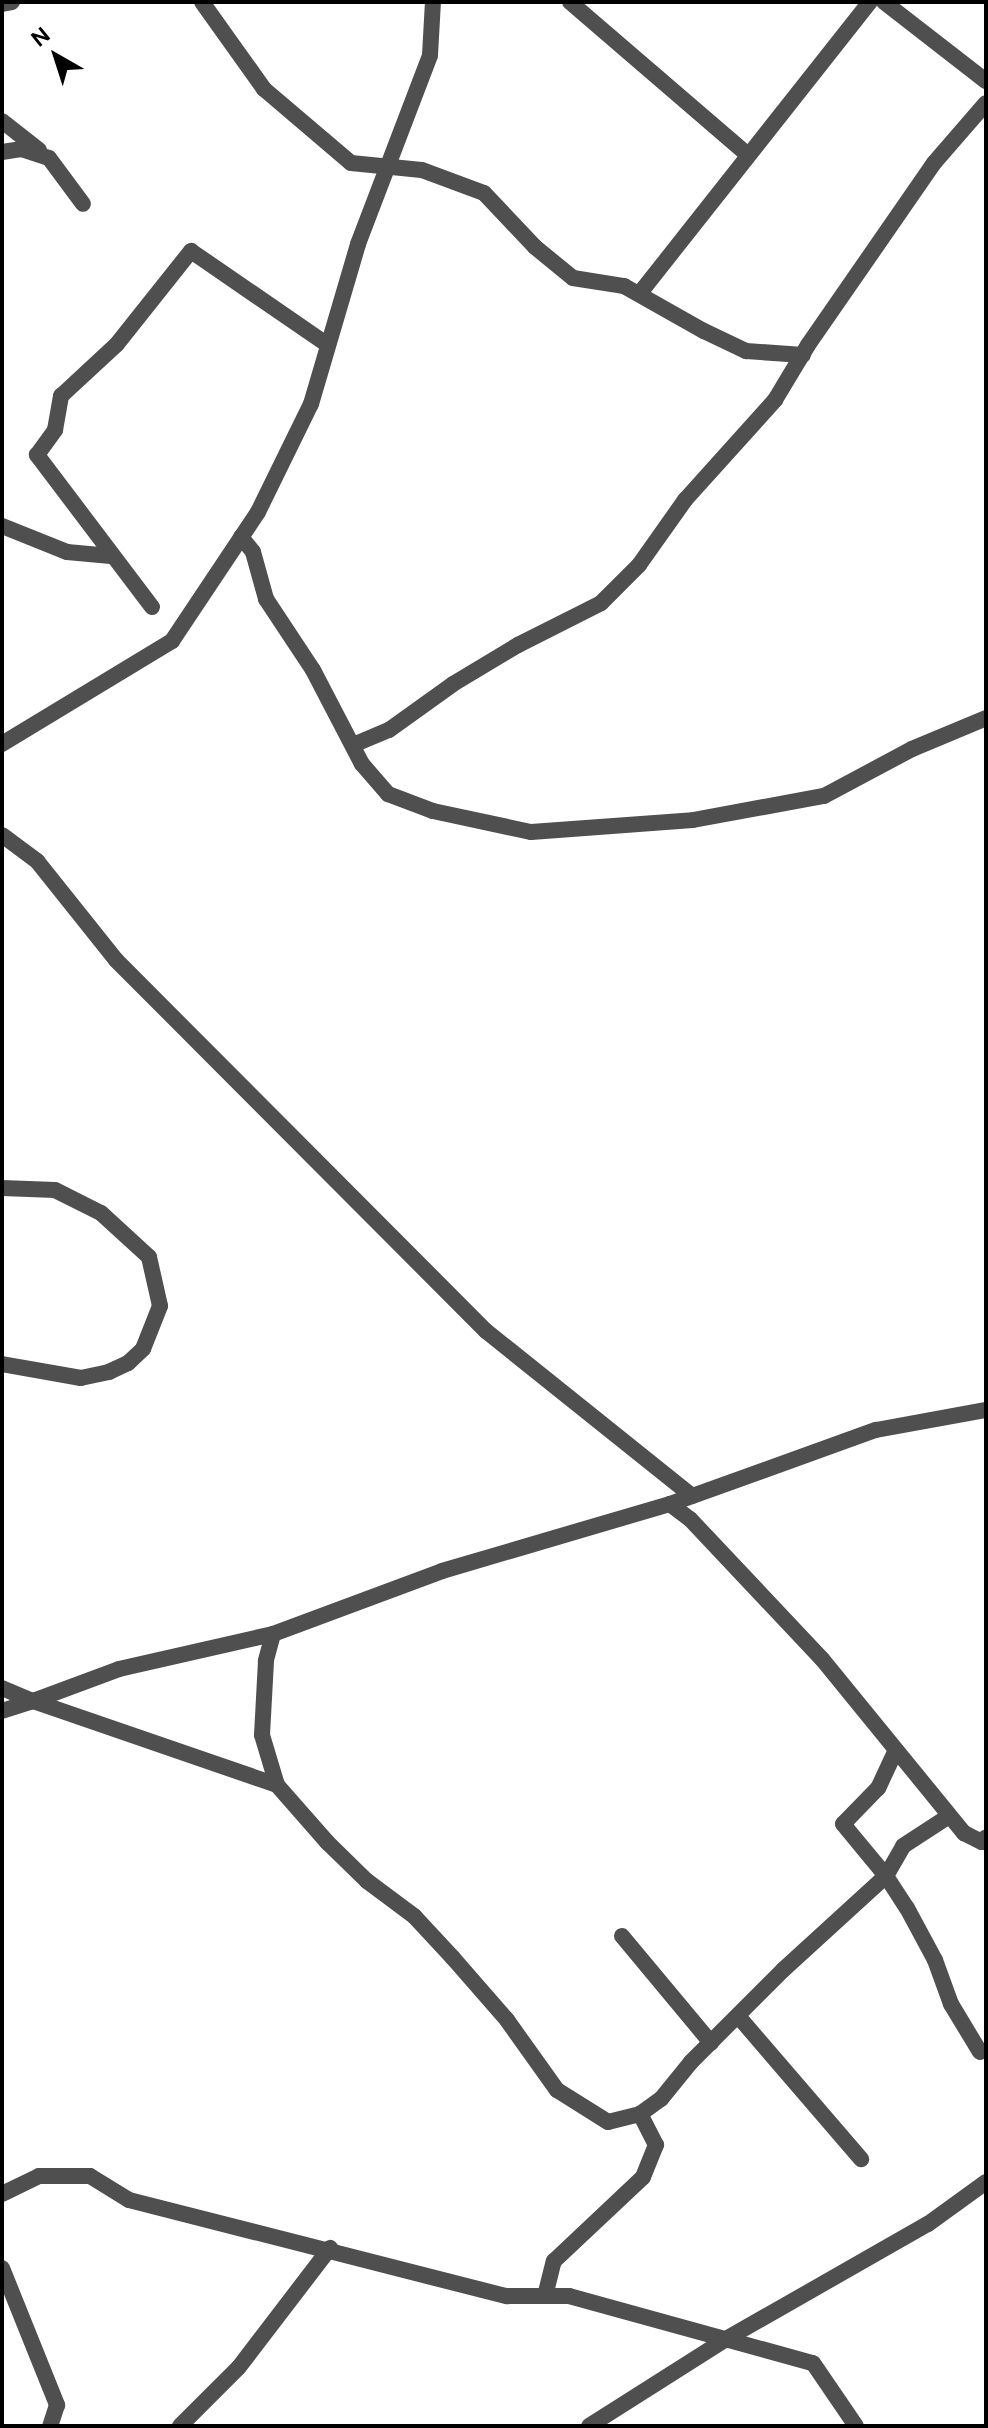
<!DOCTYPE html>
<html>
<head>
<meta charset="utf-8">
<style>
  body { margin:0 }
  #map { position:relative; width:988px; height:2428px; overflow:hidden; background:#fff; font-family:"DM Sans",sans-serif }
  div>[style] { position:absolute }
  .minor>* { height:16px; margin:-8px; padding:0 8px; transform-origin:8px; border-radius:8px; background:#4f4f4f }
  span { translate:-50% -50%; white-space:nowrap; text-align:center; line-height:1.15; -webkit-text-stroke:8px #fff; paint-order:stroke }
  .frame { position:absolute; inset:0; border:4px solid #000; pointer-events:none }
  .north { position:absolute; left:16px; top:16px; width:80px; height:80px; -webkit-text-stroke:6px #fff; paint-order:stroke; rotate:321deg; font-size:22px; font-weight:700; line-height:32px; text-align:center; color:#000 }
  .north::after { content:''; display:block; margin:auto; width:28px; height:36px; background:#000; clip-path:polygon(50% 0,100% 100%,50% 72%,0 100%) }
</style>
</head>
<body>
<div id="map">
  <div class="minor">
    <div style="left:202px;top:2px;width:107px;rotate:54.5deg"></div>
    <div style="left:264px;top:89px;width:114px;rotate:40.4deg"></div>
    <div style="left:351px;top:163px;width:71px;rotate:5.6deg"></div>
    <div style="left:422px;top:170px;width:66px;rotate:20.4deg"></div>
    <div style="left:484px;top:193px;width:74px;rotate:46.6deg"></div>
    <div style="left:535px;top:247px;width:49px;rotate:39.2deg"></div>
    <div style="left:573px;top:278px;width:52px;rotate:8.9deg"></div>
    <div style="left:624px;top:286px;width:92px;rotate:29.4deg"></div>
    <div style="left:704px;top:331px;width:47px;rotate:25.5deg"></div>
    <div style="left:746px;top:351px;width:57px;rotate:4deg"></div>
    <div style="left:570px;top:2px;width:233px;rotate:40.7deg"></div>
    <div style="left:884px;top:2px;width:129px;rotate:37.8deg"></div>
    <div style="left:2px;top:4px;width:10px;rotate:-11deg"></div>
    <div style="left:2px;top:121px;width:47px;rotate:38.1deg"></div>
    <div style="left:2px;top:152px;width:19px;rotate:-9deg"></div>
    <div style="left:21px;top:149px;width:29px;rotate:18deg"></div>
    <div style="left:49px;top:158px;width:57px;rotate:53.5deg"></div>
    <div style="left:640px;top:293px;width:371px;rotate:-51.7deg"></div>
    <div style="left:2px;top:526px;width:70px;rotate:21.8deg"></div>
    <div style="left:67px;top:552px;width:44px;rotate:5.2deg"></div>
    <div style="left:241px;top:537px;width:19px;rotate:51deg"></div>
    <div style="left:253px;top:552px;width:49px;rotate:74.5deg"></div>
    <div style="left:266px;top:599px;width:85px;rotate:56.5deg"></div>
    <div style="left:313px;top:670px;width:106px;rotate:62.5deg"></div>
    <div style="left:362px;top:764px;width:40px;rotate:49deg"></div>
    <div style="left:388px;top:794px;width:48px;rotate:20.7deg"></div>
    <div style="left:433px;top:811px;width:100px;rotate:12.1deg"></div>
    <div style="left:531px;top:832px;width:162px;rotate:-4.2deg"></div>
    <div style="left:693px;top:820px;width:133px;rotate:-10.4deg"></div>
    <div style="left:824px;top:796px;width:100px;rotate:-28.1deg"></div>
    <div style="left:912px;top:749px;width:80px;rotate:-22.7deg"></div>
    <div style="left:152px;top:607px;width:191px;rotate:-127.1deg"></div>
    <div style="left:37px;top:455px;width:31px;rotate:-54deg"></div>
    <div style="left:55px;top:430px;width:35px;rotate:-80deg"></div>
    <div style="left:61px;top:396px;width:76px;rotate:-42.9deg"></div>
    <div style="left:117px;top:344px;width:119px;rotate:-51.5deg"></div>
    <div style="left:191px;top:251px;width:166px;rotate:34.5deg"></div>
    <div style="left:2px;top:744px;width:199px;rotate:-31.2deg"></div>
    <div style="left:172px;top:641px;width:155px;rotate:-56.3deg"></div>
    <div style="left:258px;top:512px;width:120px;rotate:-63.9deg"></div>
    <div style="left:311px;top:404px;width:167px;rotate:-73.6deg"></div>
    <div style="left:358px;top:244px;width:202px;rotate:-69.1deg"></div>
    <div style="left:430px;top:55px;width:53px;rotate:-86.8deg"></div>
    <div style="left:353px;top:745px;width:39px;rotate:-23deg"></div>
    <div style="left:389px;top:730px;width:79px;rotate:-35.7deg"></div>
    <div style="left:453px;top:684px;width:76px;rotate:-31deg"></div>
    <div style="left:518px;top:645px;width:93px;rotate:-26.8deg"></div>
    <div style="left:601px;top:603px;width:54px;rotate:-45deg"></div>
    <div style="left:639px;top:565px;width:80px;rotate:-54.7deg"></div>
    <div style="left:685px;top:500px;width:135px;rotate:-48deg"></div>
    <div style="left:775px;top:400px;width:64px;rotate:-59deg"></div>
    <div style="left:808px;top:345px;width:221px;rotate:-55.3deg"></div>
    <div style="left:934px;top:163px;width:79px;rotate:-49.1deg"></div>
    <div style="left:2px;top:835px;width:44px;rotate:36.6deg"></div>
    <div style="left:37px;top:861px;width:127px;rotate:51.4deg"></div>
    <div style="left:116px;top:960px;width:524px;rotate:45.08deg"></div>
    <div style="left:486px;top:1331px;width:264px;rotate:38.7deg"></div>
    <div style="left:2px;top:1188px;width:53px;rotate:2.2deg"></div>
    <div style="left:55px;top:1190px;width:51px;rotate:26.6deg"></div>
    <div style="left:101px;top:1213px;width:65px;rotate:42.5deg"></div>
    <div style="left:149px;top:1257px;width:50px;rotate:77.3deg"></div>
    <div style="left:160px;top:1306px;width:46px;rotate:111.6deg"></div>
    <div style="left:143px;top:1349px;width:21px;rotate:137deg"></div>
    <div style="left:128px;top:1363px;width:21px;rotate:155deg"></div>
    <div style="left:109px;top:1372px;width:29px;rotate:168deg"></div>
    <div style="left:81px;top:1378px;width:80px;rotate:-170deg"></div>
    <div style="left:670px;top:1504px;width:25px;rotate:37deg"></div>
    <div style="left:690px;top:1519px;width:192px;rotate:46.7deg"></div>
    <div style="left:822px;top:1659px;width:225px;rotate:50.8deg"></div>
    <div style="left:964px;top:1833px;width:20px;rotate:27deg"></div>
    <div style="left:982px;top:1842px;width:6px;rotate:-51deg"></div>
    <div style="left:273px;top:1634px;width:28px;rotate:105deg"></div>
    <div style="left:266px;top:1661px;width:74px;rotate:93.1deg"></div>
    <div style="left:262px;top:1735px;width:52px;rotate:73.3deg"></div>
    <div style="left:2px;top:1688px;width:34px;rotate:23deg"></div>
    <div style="left:33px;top:1701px;width:92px;rotate:-20.4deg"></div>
    <div style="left:119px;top:1669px;width:158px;rotate:-12.8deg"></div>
    <div style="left:273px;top:1634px;width:180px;rotate:-20.4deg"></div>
    <div style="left:442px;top:1571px;width:238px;rotate:-16.4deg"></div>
    <div style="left:670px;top:1504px;width:219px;rotate:-19.8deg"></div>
    <div style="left:876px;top:1430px;width:112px;rotate:-10.3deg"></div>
    <div style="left:2px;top:1711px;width:33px;rotate:-18deg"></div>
    <div style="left:33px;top:1701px;width:258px;rotate:19deg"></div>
    <div style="left:277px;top:1785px;width:76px;rotate:48.7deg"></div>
    <div style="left:327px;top:1842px;width:56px;rotate:44.3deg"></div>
    <div style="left:367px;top:1881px;width:59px;rotate:36.7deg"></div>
    <div style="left:414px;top:1916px;width:57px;rotate:47.1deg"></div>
    <div style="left:453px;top:1958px;width:82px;rotate:48.9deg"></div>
    <div style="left:507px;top:2020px;width:86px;rotate:54.5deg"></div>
    <div style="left:557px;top:2090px;width:60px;rotate:32.1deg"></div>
    <div style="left:608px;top:2122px;width:33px;rotate:-14deg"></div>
    <div style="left:640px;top:2114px;width:26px;rotate:-36deg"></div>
    <div style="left:661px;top:2099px;width:48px;rotate:-51deg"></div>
    <div style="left:691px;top:2062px;width:130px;rotate:-45deg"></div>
    <div style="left:783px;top:1970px;width:139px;rotate:-42.4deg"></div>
    <div style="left:886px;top:1876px;width:34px;rotate:-60deg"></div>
    <div style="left:903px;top:1846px;width:55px;rotate:-33.1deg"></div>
    <div style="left:895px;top:1752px;width:40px;rotate:115deg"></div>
    <div style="left:878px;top:1788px;width:50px;rotate:134.2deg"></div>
    <div style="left:843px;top:1824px;width:67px;rotate:50.4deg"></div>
    <div style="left:886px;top:1876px;width:38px;rotate:57deg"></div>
    <div style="left:907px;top:1908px;width:59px;rotate:61.7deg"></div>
    <div style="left:935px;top:1960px;width:47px;rotate:70deg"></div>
    <div style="left:951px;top:2004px;width:56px;rotate:58.9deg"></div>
    <div style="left:622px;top:1936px;width:139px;rotate:50.2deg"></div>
    <div style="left:738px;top:2016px;width:189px;rotate:49.3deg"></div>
    <div style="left:2px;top:2194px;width:41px;rotate:-25.9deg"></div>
    <div style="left:39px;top:2176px;width:51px"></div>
    <div style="left:90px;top:2176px;width:46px;rotate:31.6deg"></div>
    <div style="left:129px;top:2200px;width:390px;rotate:14.3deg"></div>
    <div style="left:507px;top:2296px;width:62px"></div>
    <div style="left:569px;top:2296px;width:253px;rotate:15.4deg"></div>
    <div style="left:813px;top:2363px;width:76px;rotate:55.7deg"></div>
    <div style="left:2px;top:2268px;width:148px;rotate:68.1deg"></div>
    <div style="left:57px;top:2405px;width:22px;rotate:108deg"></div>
    <div style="left:545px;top:2296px;width:36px;rotate:-76deg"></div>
    <div style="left:554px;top:2261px;width:122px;rotate:-43.3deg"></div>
    <div style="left:643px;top:2177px;width:35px;rotate:-68deg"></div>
    <div style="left:656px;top:2145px;width:35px;rotate:-117deg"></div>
    <div style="left:180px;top:2426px;width:83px;rotate:-45deg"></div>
    <div style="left:239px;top:2367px;width:150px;rotate:-52.6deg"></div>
    <div style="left:589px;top:2426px;width:162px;rotate:-32.4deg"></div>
    <div style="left:726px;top:2339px;width:232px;rotate:-29.7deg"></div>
    <div style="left:928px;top:2224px;width:72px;rotate:-35.9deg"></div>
  </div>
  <div class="frame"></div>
  <div class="north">N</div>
</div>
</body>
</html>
